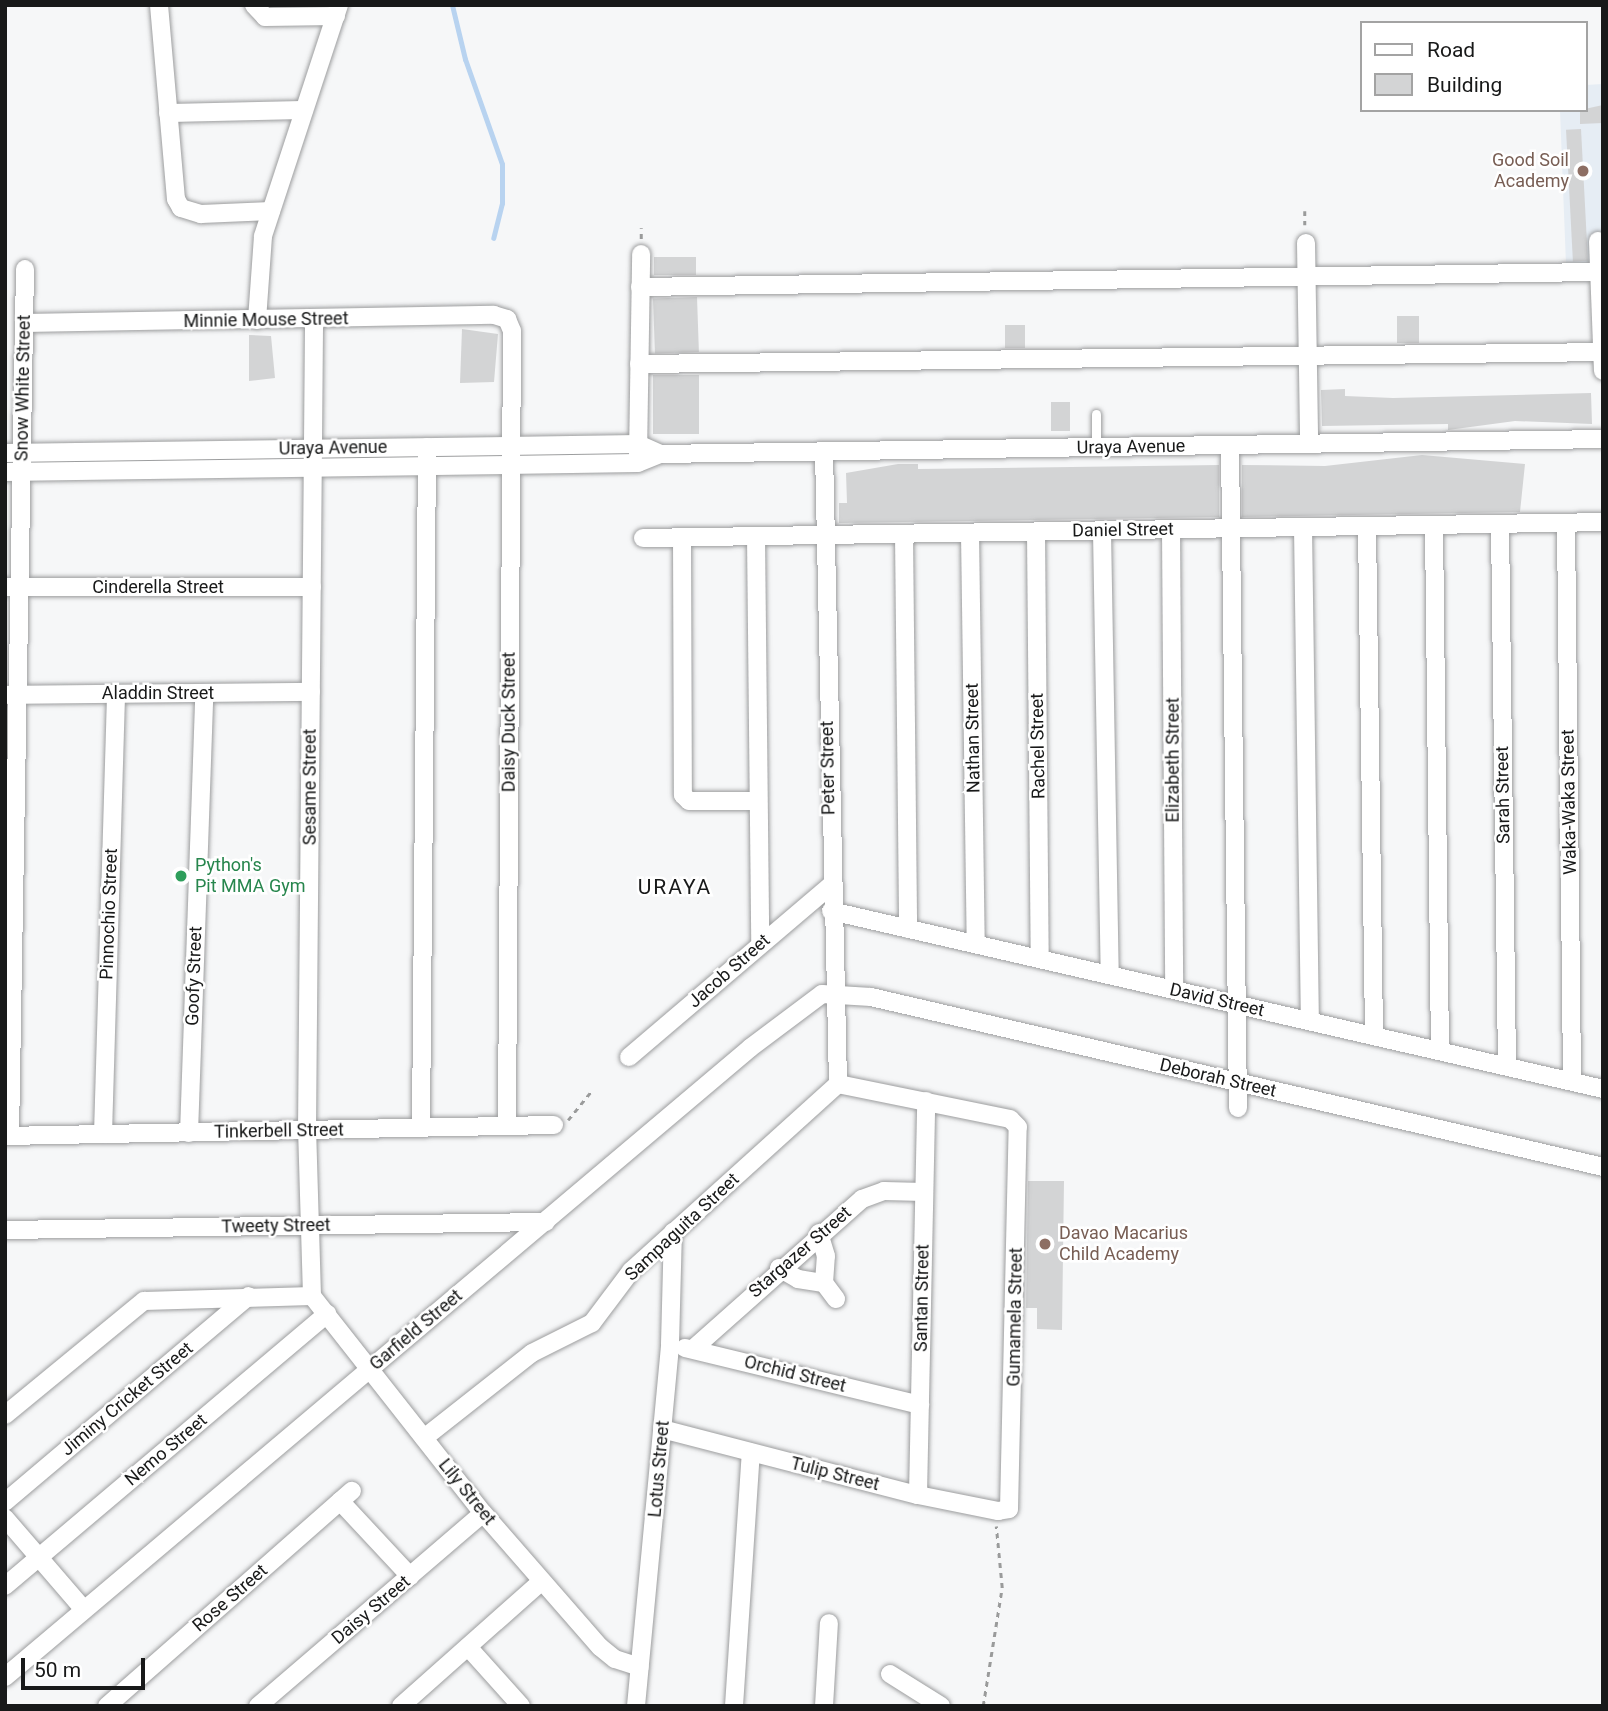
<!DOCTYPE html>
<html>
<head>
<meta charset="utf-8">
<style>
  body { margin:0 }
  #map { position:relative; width:1608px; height:1711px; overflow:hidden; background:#f6f7f8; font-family:Roboto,sans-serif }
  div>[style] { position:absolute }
  .built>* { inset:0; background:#e6edf4 }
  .stream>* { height:5px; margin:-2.5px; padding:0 2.5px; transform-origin:2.5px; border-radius:2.5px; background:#b8d3f0 }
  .building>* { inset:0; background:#d3d4d5; transform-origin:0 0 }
  .path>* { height:2.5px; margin-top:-1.25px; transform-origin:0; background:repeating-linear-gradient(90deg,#9a9b9b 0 5px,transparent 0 10px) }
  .roads { filter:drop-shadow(0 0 2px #9c9d9e) drop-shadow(0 0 2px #9c9d9e) }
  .service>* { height:9px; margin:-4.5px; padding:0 4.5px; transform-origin:4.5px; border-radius:4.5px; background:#fff }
  .minor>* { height:18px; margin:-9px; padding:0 9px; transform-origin:9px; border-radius:9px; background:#fff }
  .dots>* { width:19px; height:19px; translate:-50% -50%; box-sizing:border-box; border:4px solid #fff; border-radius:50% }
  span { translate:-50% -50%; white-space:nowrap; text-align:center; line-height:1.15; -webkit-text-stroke:5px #fff; paint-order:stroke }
  .education-label { font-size:18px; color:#785e54 }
  .right { translate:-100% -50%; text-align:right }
  .left { translate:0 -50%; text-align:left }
  .street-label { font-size:18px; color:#181919 }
  .leisure-label { font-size:18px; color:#27864d }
  .quarter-label { font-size:21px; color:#181919; letter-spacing:2px }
  .frame { position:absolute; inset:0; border:7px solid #181919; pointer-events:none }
  .legend { position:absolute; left:1360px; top:21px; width:228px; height:91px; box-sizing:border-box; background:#fff; border:2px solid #a3a3a3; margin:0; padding:9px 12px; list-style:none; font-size:21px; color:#181919 }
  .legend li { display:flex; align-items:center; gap:14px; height:35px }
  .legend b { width:35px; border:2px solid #a3a3a3 }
  .scale { position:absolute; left:21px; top:1658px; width:124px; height:32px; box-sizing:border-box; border:4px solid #181919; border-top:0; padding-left:9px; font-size:21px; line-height:24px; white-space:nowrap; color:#181919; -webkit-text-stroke:5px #fff; paint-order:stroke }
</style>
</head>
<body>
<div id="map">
  <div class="built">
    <div style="clip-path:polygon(1603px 84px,1603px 244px,1593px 264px,1566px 265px,1560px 110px,1585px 110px,1585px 85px)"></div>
  </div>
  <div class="stream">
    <div style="left:452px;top:5px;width:56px;rotate:76.5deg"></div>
    <div style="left:465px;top:59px;width:111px;rotate:70.6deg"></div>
    <div style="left:502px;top:164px;width:39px;rotate:90deg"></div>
    <div style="left:502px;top:203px;width:36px;rotate:104deg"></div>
  </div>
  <div class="building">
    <div style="clip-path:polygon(1603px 105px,1603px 123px,1580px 124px,1580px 110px)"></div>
    <div style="left:1581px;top:129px;width:132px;height:15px;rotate:87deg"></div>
    <div style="left:696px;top:257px;width:18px;height:42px;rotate:90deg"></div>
    <div style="left:697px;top:297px;width:55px;height:44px;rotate:88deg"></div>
    <div style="left:1397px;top:316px;width:22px;height:27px"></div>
    <div style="left:1025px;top:325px;width:23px;height:20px;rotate:90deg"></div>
    <div style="clip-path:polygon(462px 329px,498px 334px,494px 382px,460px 383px)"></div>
    <div style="clip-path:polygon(249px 335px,271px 336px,275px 378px,249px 381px)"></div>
    <div style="left:653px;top:375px;width:46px;height:59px"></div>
    <div style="clip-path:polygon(1345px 389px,1345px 396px,1393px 398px,1591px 393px,1592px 424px,1515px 421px,1448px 430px,1448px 424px,1322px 426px,1321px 390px)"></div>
    <div style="left:1051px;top:402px;width:19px;height:29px"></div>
    <div style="clip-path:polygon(1422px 455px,1525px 464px,1520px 512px,1242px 517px,1242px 465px,1325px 466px)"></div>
    <div style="clip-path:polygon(898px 464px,918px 464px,918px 469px,1219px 465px,1219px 517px,839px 523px,839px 503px,847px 503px,846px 473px)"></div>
    <div style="clip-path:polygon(1028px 1181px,1064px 1181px,1062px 1330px,1037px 1329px,1037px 1308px,1026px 1308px)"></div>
  </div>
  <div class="path">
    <div style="left:1305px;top:211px;width:14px;rotate:90deg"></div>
    <div style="left:641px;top:239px;width:11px;rotate:-90deg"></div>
    <div style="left:568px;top:1120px;width:38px;rotate:-51deg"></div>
    <div style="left:983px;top:1706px;width:120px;rotate:-80.9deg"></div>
    <div style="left:1002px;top:1588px;width:62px;rotate:-95.5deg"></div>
  </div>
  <div class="roads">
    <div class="service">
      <div style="left:1096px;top:414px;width:33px;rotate:90deg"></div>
    </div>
    <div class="minor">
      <div style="left:159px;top:5px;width:195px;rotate:85deg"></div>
      <div style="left:176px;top:199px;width:10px;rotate:61deg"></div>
      <div style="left:181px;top:208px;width:21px;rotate:17deg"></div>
      <div style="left:201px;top:214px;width:70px;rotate:-2.5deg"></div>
      <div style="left:254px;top:5px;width:16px;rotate:47deg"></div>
      <div style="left:265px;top:17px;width:71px;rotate:-0.8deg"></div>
      <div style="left:168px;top:113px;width:136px;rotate:-1.3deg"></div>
      <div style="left:1598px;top:241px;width:130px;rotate:87.8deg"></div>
      <div style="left:1306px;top:243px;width:200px;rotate:89.1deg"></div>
      <div style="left:640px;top:287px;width:959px;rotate:-0.9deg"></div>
      <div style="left:257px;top:320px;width:84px;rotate:-85.9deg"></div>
      <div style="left:263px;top:236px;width:243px;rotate:-71.8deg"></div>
      <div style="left:24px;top:323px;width:470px;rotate:-1deg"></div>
      <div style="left:494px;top:315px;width:14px;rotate:17deg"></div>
      <div style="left:507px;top:319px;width:13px;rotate:67deg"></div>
      <div style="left:512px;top:331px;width:795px;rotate:90.36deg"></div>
      <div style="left:639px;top:364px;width:963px;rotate:-0.71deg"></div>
      <div style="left:1230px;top:445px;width:663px;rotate:89.31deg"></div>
      <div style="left:824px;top:452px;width:632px;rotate:88.73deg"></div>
      <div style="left:5px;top:453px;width:633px;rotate:-0.81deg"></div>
      <div style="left:638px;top:444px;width:24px;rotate:24deg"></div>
      <div style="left:638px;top:456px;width:202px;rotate:-89.1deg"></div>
      <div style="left:5px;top:472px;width:633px;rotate:-0.81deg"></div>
      <div style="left:638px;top:463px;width:24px;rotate:-22deg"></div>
      <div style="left:660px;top:454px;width:943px;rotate:-0.91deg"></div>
      <div style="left:1566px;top:523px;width:558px;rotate:89.38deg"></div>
      <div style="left:1500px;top:524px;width:542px;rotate:89.26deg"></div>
      <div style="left:1434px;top:525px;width:526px;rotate:89.35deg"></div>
      <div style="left:1367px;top:526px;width:510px;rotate:89.21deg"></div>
      <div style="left:1303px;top:527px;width:494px;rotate:89.2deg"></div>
      <div style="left:1171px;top:529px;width:461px;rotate:89.6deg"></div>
      <div style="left:1102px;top:531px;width:444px;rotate:89deg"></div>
      <div style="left:1036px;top:532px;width:427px;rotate:89.5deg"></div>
      <div style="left:970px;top:533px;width:411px;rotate:89.2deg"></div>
      <div style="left:904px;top:534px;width:395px;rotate:89.4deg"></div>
      <div style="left:756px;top:536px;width:407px;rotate:89.4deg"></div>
      <div style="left:682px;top:537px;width:258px;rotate:89.8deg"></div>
      <div style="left:683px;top:795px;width:8px;rotate:45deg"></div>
      <div style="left:689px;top:801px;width:68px"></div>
      <div style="left:643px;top:538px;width:960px;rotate:-0.95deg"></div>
      <div style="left:5px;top:587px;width:307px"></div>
      <div style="left:5px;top:695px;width:306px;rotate:-0.6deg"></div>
      <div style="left:831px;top:911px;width:792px;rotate:12.98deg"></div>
      <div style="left:629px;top:1057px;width:264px;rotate:-40.4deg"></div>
      <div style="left:421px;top:1127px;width:680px;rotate:-89.49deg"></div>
      <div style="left:189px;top:1133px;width:440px;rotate:-88deg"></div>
      <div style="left:103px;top:1134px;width:440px;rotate:-88.3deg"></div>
      <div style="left:5px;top:1136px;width:549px;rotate:-1.15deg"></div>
      <div style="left:10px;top:1136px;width:867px;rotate:-89.01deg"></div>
      <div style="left:5px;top:1230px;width:541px;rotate:-0.85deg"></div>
      <div style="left:779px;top:1268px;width:22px;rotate:30deg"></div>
      <div style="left:798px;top:1279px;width:26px;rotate:9deg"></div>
      <div style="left:824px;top:1283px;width:27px;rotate:-86deg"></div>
      <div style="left:826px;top:1256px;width:24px;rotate:-107deg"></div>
      <div style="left:824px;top:1283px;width:20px;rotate:53deg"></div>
      <div style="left:312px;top:1296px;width:166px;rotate:-91.7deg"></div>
      <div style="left:307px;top:1130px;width:810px;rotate:-89.5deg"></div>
      <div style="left:312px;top:1296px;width:276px;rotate:51.8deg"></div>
      <div style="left:483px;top:1513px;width:178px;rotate:48.9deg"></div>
      <div style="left:600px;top:1647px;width:19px;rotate:39deg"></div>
      <div style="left:615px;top:1659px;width:26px;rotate:18deg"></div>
      <div style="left:685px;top:1348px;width:242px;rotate:13.6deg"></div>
      <div style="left:693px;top:1349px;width:226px;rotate:-41.6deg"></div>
      <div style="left:862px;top:1199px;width:23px;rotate:-20deg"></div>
      <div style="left:884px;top:1191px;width:40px;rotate:1.4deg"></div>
      <div style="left:5px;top:1415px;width:180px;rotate:-39.4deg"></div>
      <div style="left:144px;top:1301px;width:168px;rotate:-1.7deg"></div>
      <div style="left:662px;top:1429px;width:264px;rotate:14.5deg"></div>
      <div style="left:918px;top:1495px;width:82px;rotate:11.3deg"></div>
      <div style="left:998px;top:1511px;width:11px;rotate:-10deg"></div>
      <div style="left:1009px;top:1509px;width:382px;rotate:-88.7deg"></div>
      <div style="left:1018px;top:1127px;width:11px;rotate:-135deg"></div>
      <div style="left:1010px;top:1119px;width:176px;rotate:-168.5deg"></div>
      <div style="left:424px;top:1438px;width:137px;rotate:-38.2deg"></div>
      <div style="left:532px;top:1353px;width:67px;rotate:-26.6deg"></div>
      <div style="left:592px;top:1323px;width:65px;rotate:-53.1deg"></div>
      <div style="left:631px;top:1271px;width:279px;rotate:-42.1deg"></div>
      <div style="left:918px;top:1495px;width:394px;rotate:-88.8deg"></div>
      <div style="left:340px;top:1501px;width:103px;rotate:47deg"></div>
      <div style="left:5px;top:1502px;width:319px;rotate:-40.2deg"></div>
      <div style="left:5px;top:1518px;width:121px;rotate:49.3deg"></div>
      <div style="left:5px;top:1586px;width:422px;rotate:-40.2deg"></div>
      <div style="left:468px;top:1647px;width:79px;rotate:48.1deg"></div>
      <div style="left:890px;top:1674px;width:60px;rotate:32.1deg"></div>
      <div style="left:5px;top:1677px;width:975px;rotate:-40.17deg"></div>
      <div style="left:750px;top:1048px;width:90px;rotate:-36.9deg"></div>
      <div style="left:822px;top:994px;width:49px;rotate:3.5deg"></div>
      <div style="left:871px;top:997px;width:751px;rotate:13.07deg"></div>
      <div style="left:107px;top:1706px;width:326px;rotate:-41.3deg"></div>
      <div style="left:258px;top:1706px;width:296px;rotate:-40.6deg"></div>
      <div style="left:401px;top:1706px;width:188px;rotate:-41.6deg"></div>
      <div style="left:636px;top:1706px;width:364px;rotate:-84.6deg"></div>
      <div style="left:670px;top:1344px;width:112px;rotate:-88.5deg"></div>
      <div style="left:734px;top:1706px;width:254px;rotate:-86.2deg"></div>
      <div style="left:824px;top:1706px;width:83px;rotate:-86.6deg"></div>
    </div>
  </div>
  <div class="dots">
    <div style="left:1583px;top:171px;background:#8d6e63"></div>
    <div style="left:181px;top:876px;background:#2e9e5b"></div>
    <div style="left:1045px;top:1244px;background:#8d6e63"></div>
  </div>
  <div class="education-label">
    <span class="right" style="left:1569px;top:171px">Good Soil<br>Academy</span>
    <span class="left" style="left:1059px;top:1244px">Davao Macarius<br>Child Academy</span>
  </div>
  <div class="street-label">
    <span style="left:266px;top:320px;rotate:-1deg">Minnie Mouse Street</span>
    <span style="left:23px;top:388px;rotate:-89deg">Snow White Street</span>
    <span style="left:1131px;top:447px;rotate:-1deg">Uraya Avenue</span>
    <span style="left:333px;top:448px;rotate:-1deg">Uraya Avenue</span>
    <span style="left:1123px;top:530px;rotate:-1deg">Daniel Street</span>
    <span style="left:158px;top:587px">Cinderella Street</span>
    <span style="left:158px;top:693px">Aladdin Street</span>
    <span style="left:509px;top:722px;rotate:-90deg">Daisy Duck Street</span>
    <span style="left:973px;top:738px;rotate:-91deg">Nathan Street</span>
    <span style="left:1038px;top:746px;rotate:-91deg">Rachel Street</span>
    <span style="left:1173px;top:760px;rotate:-90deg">Elizabeth Street</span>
    <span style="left:828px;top:768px;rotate:-91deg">Peter Street</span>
    <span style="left:310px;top:787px;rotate:-90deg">Sesame Street</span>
    <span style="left:1503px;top:795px;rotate:-91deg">Sarah Street</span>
    <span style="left:1569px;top:802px;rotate:-91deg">Waka-Waka Street</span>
    <span style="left:109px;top:914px;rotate:-88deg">Pinnochio Street</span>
    <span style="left:729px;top:971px;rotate:-41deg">Jacob Street</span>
    <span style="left:194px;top:976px;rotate:-88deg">Goofy Street</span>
    <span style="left:1217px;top:1000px;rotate:13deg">David Street</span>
    <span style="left:1218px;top:1078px;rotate:13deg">Deborah Street</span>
    <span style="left:279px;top:1131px;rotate:-1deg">Tinkerbell Street</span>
    <span style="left:276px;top:1226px;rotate:-1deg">Tweety Street</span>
    <span style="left:682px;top:1227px;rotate:-43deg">Sampaguita Street</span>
    <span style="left:800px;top:1252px;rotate:-41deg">Stargazer Street</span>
    <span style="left:922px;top:1298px;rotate:-89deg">Santan Street</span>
    <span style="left:1015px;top:1317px;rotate:-89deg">Gumamela Street</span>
    <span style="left:416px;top:1330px;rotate:-40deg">Garfield Street</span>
    <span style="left:795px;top:1374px;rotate:14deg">Orchid Street</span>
    <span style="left:127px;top:1399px;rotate:-40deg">Jiminy Cricket Street</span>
    <span style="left:166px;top:1450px;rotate:-40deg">Nemo Street</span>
    <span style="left:659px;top:1469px;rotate:-85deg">Lotus Street</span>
    <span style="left:835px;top:1474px;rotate:14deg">Tulip Street</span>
    <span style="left:467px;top:1492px;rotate:51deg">Lily Street</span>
    <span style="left:230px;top:1598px;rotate:-41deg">Rose Street</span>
    <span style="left:371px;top:1610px;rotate:-40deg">Daisy Street</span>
  </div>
  <div class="leisure-label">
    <span class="left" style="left:195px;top:876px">Python's<br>Pit MMA Gym</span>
  </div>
  <div class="quarter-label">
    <span style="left:675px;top:887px">URAYA</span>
  </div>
  <div class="frame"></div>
  <ul class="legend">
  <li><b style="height:9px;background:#fff"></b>Road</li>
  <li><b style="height:19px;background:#d3d4d5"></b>Building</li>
  </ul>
  <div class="scale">50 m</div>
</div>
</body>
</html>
